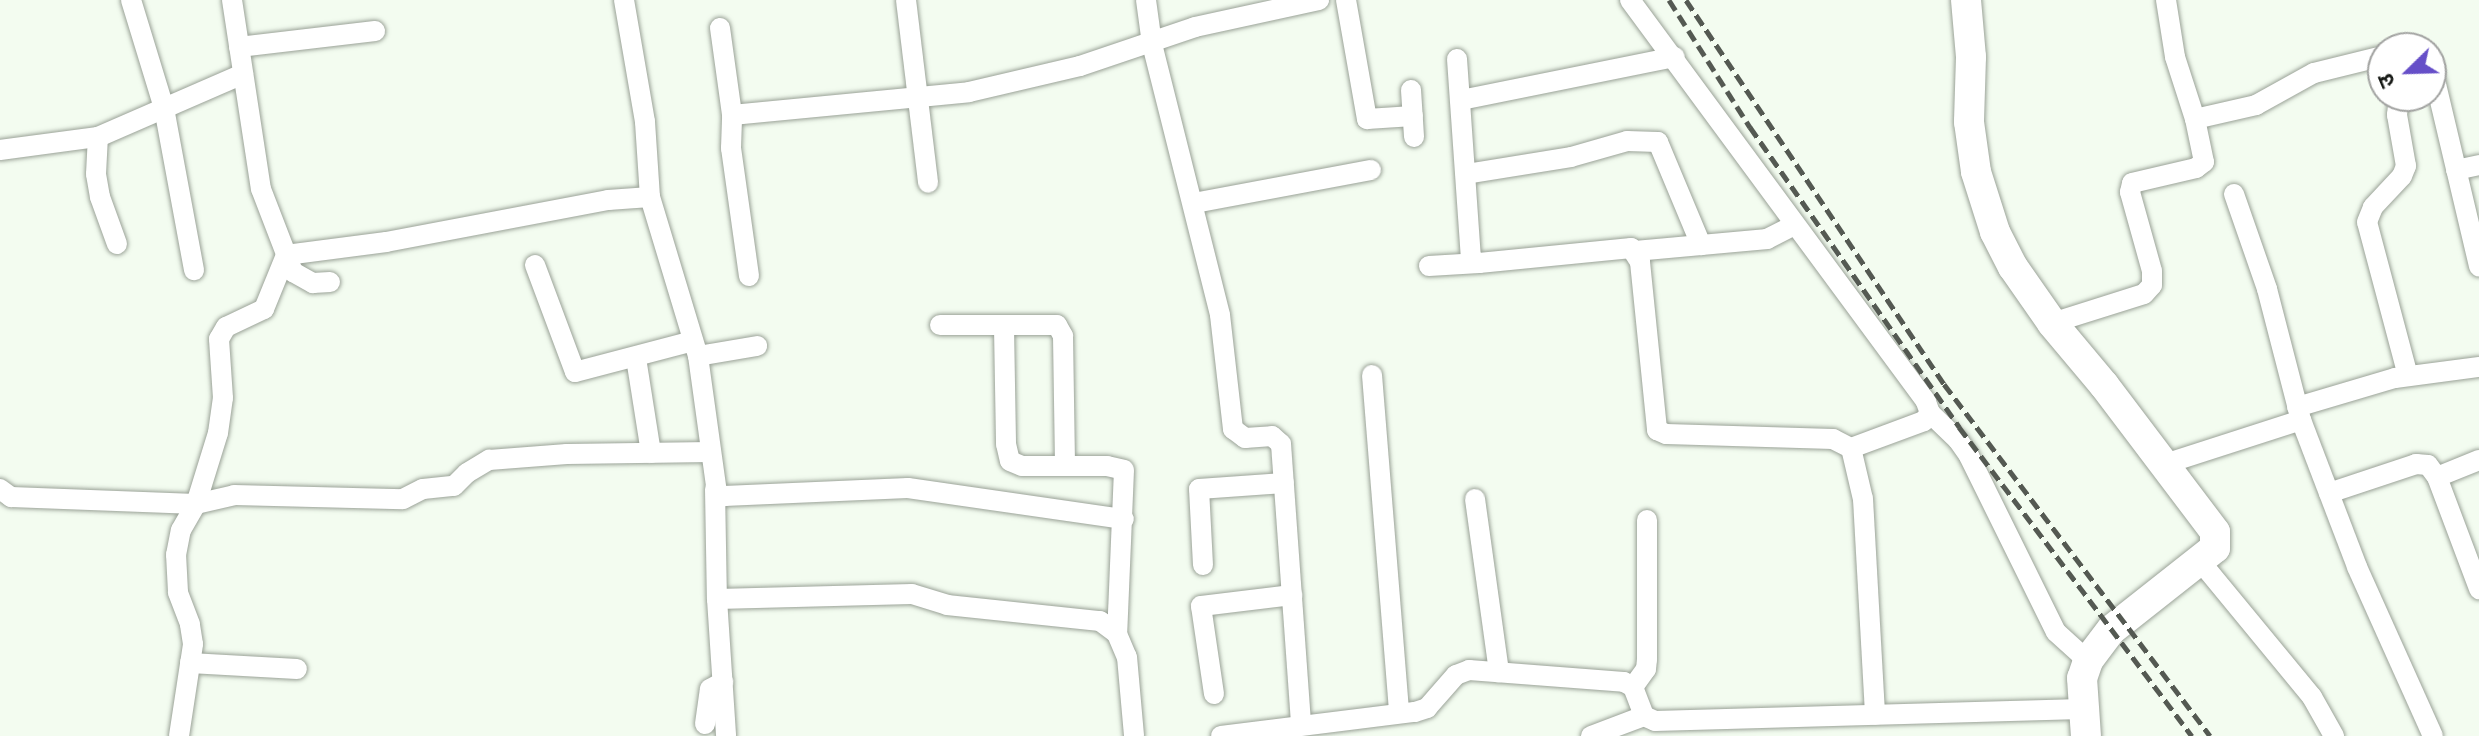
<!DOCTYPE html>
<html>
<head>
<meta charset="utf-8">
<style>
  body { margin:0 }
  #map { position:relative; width:2479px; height:736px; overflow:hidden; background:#f3fcf0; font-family:Cabin,"Noto Sans Devanagari",sans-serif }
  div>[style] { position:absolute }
  .roads { filter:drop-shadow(0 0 2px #9aa297) drop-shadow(0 0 2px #9aa297) }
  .street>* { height:20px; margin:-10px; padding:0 10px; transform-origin:10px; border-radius:10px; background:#fff }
  .secondary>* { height:30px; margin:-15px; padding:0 15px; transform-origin:15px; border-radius:15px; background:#fff }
  .rail>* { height:5px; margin-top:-2.5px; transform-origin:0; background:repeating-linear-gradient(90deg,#545952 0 12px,transparent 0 18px) }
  span { translate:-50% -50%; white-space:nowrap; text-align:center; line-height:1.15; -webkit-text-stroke:6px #fff; paint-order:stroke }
  .north { position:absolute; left:2367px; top:32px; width:80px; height:80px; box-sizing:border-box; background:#fff; border:2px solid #a2a3a1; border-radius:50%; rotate:247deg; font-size:22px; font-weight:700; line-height:32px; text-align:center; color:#161915 }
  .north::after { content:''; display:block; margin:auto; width:28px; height:36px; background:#664fc8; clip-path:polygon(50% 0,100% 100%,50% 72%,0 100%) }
</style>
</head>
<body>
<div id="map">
  <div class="roads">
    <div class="street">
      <div style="left:131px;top:0;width:113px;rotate:73deg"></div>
      <div style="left:164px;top:108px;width:165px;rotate:79.5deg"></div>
      <div style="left:232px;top:0;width:191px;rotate:81.3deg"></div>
      <div style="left:261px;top:189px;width:89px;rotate:68.9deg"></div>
      <div style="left:293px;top:272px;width:23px;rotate:29deg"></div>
      <div style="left:313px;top:283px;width:17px;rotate:-3deg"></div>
      <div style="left:624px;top:0;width:124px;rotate:80.2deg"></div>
      <div style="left:645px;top:122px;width:75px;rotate:86.2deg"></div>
      <div style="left:650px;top:197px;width:166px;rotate:73.2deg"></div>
      <div style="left:698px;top:356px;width:138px;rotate:82.1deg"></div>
      <div style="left:717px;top:493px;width:8px;rotate:23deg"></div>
      <div style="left:724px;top:496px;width:184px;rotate:-2.5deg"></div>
      <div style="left:908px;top:488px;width:218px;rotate:8.2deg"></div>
      <div style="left:906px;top:0;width:184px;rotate:83.1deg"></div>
      <div style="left:1146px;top:0;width:44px;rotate:82.2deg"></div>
      <div style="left:1152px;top:44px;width:279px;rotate:75.9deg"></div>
      <div style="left:1220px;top:315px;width:115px;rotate:83.5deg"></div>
      <div style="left:1233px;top:429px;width:15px;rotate:37deg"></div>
      <div style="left:1245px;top:438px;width:27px;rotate:-4deg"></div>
      <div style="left:1272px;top:436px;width:12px;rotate:42deg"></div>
      <div style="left:1281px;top:444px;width:282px;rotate:85.9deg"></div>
      <div style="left:1346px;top:0;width:121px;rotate:80deg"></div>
      <div style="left:1367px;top:119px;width:46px;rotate:-3.7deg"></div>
      <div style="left:1630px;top:0;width:499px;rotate:53.6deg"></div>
      <div style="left:1926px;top:402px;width:12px;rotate:70deg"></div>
      <div style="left:1930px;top:413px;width:10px;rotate:127deg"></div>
      <div style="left:1924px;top:421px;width:78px;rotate:159.7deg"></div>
      <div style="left:2166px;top:0;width:58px;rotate:81deg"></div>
      <div style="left:2175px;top:57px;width:65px;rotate:72.1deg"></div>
      <div style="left:720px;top:28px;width:88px;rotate:82.1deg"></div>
      <div style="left:239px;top:47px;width:137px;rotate:-6.7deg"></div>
      <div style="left:1457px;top:59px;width:200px;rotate:86deg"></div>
      <div style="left:1471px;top:259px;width:9px;rotate:27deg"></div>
      <div style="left:1479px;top:263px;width:153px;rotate:-5.6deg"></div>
      <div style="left:1631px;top:248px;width:17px;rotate:57deg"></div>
      <div style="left:1640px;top:262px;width:169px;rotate:84.2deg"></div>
      <div style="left:1657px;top:430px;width:10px;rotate:24deg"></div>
      <div style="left:1666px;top:434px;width:167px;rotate:1.7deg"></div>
      <div style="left:1833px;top:439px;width:20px;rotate:27deg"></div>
      <div style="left:1851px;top:448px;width:52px;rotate:76.8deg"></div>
      <div style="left:1863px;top:499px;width:216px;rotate:86.8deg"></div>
      <div style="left:2431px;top:63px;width:209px;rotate:76.7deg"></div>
      <div style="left:1411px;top:90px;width:47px;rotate:86.3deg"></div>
      <div style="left:1461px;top:100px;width:218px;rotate:-11.4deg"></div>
      <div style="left:0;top:150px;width:99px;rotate:-7.6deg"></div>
      <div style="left:2456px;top:170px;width:24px;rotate:-12deg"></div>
      <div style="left:1466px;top:174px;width:106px;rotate:-9.2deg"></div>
      <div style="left:1571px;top:157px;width:58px;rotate:-15.9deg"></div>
      <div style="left:1627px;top:141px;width:31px;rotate:2deg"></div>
      <div style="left:1658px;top:142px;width:112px;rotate:67.3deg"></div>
      <div style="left:2234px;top:194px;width:101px;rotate:70.8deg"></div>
      <div style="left:2267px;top:289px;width:135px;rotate:75.5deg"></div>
      <div style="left:2301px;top:420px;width:157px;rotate:69.1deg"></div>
      <div style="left:2357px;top:567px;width:185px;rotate:65.8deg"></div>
      <div style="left:1194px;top:203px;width:180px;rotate:-10.6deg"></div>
      <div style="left:117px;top:244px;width:50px;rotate:-109.9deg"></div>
      <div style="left:100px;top:197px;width:23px;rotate:-100deg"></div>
      <div style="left:96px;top:174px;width:37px;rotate:-87deg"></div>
      <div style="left:98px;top:137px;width:158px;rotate:-23.5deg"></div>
      <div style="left:1635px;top:251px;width:133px;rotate:-5.2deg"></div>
      <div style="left:1767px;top:239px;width:30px;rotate:-27deg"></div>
      <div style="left:535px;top:265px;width:114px;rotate:69.5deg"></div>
      <div style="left:575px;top:372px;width:122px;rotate:-14.7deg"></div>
      <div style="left:1429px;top:266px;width:50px;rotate:-3.4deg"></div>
      <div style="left:749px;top:276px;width:129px;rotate:-98deg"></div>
      <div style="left:731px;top:148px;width:33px;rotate:-88deg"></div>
      <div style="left:732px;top:115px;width:238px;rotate:-5.5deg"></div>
      <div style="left:969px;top:92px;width:114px;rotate:-13.2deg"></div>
      <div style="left:1080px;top:66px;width:121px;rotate:-18.7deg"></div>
      <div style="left:1195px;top:27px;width:127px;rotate:-12.3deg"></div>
      <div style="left:2052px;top:323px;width:96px;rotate:-17.5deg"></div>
      <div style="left:2144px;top:294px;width:12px;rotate:-48deg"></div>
      <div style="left:2152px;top:285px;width:14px;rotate:-90deg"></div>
      <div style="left:2152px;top:271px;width:82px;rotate:-105.6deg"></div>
      <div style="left:2130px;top:192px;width:9px;rotate:-77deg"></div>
      <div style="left:2132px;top:183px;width:66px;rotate:-13.2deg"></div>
      <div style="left:2196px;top:168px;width:10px;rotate:-37deg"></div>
      <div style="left:2204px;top:162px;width:44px;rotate:-101.8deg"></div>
      <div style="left:2195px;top:119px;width:63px;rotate:-12.9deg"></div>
      <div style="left:2256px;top:105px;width:66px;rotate:-28.9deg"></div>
      <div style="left:2314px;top:73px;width:71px;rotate:-13.8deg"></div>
      <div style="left:940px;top:325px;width:117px"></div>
      <div style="left:1057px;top:325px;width:13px;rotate:61deg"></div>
      <div style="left:1063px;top:336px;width:129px;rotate:89.1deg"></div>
      <div style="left:1004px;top:327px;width:117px;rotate:89deg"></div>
      <div style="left:1006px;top:444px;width:17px;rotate:77deg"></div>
      <div style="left:1010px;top:461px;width:13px;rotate:23deg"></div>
      <div style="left:1022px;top:466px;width:85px"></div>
      <div style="left:1107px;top:466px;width:17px;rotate:13deg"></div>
      <div style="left:1124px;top:470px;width:164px;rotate:92.4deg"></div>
      <div style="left:698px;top:356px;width:60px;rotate:-9.6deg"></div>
      <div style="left:636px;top:358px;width:96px;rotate:81deg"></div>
      <div style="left:1372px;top:375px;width:339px;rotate:85.4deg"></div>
      <div style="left:2408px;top:376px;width:159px;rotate:-104.9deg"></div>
      <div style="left:2367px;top:222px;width:16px;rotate:-68deg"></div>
      <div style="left:2373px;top:207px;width:42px;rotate:-46.9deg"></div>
      <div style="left:2402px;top:176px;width:11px;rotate:-68deg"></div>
      <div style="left:2406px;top:166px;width:52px;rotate:-100deg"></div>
      <div style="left:2397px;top:115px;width:9px;rotate:-84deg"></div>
      <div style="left:2398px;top:106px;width:16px;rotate:-40deg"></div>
      <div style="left:2297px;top:407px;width:102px;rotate:-16.5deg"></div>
      <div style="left:2395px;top:378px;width:85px;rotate:-7.5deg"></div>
      <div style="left:1930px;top:413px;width:39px;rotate:44deg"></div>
      <div style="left:1958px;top:440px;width:19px;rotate:55deg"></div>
      <div style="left:1969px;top:456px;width:196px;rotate:63.7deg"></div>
      <div style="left:2056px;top:632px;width:43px;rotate:42.2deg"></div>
      <div style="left:2165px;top:464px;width:143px;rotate:-17.9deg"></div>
      <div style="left:2437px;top:477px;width:45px;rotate:-22deg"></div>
      <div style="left:0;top:489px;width:14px;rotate:36deg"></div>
      <div style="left:11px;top:497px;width:185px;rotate:2.2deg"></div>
      <div style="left:196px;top:504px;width:74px;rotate:-72.8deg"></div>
      <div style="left:218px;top:433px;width:35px;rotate:-82deg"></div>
      <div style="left:223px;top:398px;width:59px;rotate:-93.9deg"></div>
      <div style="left:219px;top:339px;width:14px;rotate:-60deg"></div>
      <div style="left:226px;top:327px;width:42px;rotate:-25.3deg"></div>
      <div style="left:264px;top:309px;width:58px;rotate:-67.8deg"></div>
      <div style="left:286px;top:255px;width:101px;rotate:-7.4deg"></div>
      <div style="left:386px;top:242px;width:226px;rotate:-10.7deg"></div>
      <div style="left:608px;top:200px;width:42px;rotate:-4.1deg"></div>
      <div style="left:715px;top:489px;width:110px;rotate:89deg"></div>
      <div style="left:717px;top:599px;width:137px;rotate:86.2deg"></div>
      <div style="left:2329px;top:493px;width:92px;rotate:-18.4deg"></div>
      <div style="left:2416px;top:464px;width:12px;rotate:5deg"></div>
      <div style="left:2428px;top:465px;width:15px;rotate:53deg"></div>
      <div style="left:2437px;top:477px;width:120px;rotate:69.4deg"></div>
      <div style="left:1475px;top:499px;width:175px;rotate:82.1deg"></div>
      <div style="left:2200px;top:561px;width:176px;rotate:50.5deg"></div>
      <div style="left:2312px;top:697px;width:45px;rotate:60.6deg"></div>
      <div style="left:1203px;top:565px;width:76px;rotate:-93deg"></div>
      <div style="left:1199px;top:489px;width:85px;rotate:-4deg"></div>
      <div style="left:717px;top:599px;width:195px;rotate:-1.5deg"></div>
      <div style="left:912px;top:594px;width:37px;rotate:17deg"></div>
      <div style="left:947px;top:605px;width:154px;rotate:6deg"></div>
      <div style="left:1100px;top:621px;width:21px;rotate:37deg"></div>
      <div style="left:1117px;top:634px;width:25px;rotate:67deg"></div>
      <div style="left:1127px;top:657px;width:79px;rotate:84.9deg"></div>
      <div style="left:190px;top:663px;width:107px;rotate:3.2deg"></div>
      <div style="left:1633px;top:687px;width:22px;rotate:-54deg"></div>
      <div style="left:1646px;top:669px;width:10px;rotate:-84deg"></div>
      <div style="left:1647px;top:659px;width:139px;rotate:-90deg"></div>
      <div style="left:1214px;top:694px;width:89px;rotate:-98.4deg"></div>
      <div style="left:1201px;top:606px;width:92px;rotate:-6.9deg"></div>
      <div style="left:705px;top:724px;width:35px;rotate:-82deg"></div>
      <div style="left:710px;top:689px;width:15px;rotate:-28deg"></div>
      <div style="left:179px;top:736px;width:93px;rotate:-81.3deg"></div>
      <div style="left:193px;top:644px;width:20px;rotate:-99deg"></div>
      <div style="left:190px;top:624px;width:34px;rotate:-111deg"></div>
      <div style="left:178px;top:592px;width:37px;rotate:-93deg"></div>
      <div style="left:176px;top:555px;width:25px;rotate:-79deg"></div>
      <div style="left:181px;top:530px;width:30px;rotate:-60deg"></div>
      <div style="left:196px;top:504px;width:39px;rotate:-13deg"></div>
      <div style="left:234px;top:495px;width:169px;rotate:1.4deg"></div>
      <div style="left:403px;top:499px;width:22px;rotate:-27deg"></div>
      <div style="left:423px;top:489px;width:31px;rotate:-6deg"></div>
      <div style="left:454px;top:486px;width:18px;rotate:-45deg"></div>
      <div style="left:467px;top:473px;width:26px;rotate:-31deg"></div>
      <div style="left:489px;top:460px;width:78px;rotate:-4.4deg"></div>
      <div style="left:567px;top:454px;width:144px;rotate:-0.8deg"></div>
      <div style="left:1221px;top:736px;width:195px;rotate:-7.1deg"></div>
      <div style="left:1415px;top:712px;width:13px;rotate:-18deg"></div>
      <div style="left:1427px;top:708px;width:44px;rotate:-48.7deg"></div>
      <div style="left:1456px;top:675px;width:14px;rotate:-21deg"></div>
      <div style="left:1469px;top:670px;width:155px;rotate:4.4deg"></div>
      <div style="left:1624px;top:682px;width:10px;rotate:29deg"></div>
      <div style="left:1633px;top:687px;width:31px;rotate:69deg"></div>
      <div style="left:1644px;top:716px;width:12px;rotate:24deg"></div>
      <div style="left:1655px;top:721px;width:427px;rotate:-1.6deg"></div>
      <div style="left:1591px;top:736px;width:57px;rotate:-20.7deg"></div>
    </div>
    <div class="secondary">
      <div style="left:1966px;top:0;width:57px;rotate:85deg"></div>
      <div style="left:1971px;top:57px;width:65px;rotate:91.8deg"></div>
      <div style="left:1969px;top:122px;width:50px;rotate:82deg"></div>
      <div style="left:1976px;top:172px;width:63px;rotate:72.4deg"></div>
      <div style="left:1995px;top:232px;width:39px;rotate:63deg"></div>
      <div style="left:2013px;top:267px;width:68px;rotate:55.1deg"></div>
      <div style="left:2052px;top:323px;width:81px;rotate:50deg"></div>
      <div style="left:2104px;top:385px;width:184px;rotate:52.9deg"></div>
      <div style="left:2215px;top:532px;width:16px;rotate:90deg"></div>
      <div style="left:2215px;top:548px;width:132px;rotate:141.7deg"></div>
      <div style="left:2111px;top:630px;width:39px;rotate:127deg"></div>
      <div style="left:2088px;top:661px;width:18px;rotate:109deg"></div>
      <div style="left:2082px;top:678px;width:58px;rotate:86.1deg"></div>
    </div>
  </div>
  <div class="rail">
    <div style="left:1669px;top:0;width:151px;rotate:57.5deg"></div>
    <div style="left:1750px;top:127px;width:366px;rotate:55.1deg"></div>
    <div style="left:1959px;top:427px;width:387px;rotate:53deg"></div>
    <div style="left:1686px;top:0;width:463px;rotate:56.1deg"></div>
    <div style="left:1944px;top:384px;width:441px;rotate:52.9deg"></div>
  </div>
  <div class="north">उ</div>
</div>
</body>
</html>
